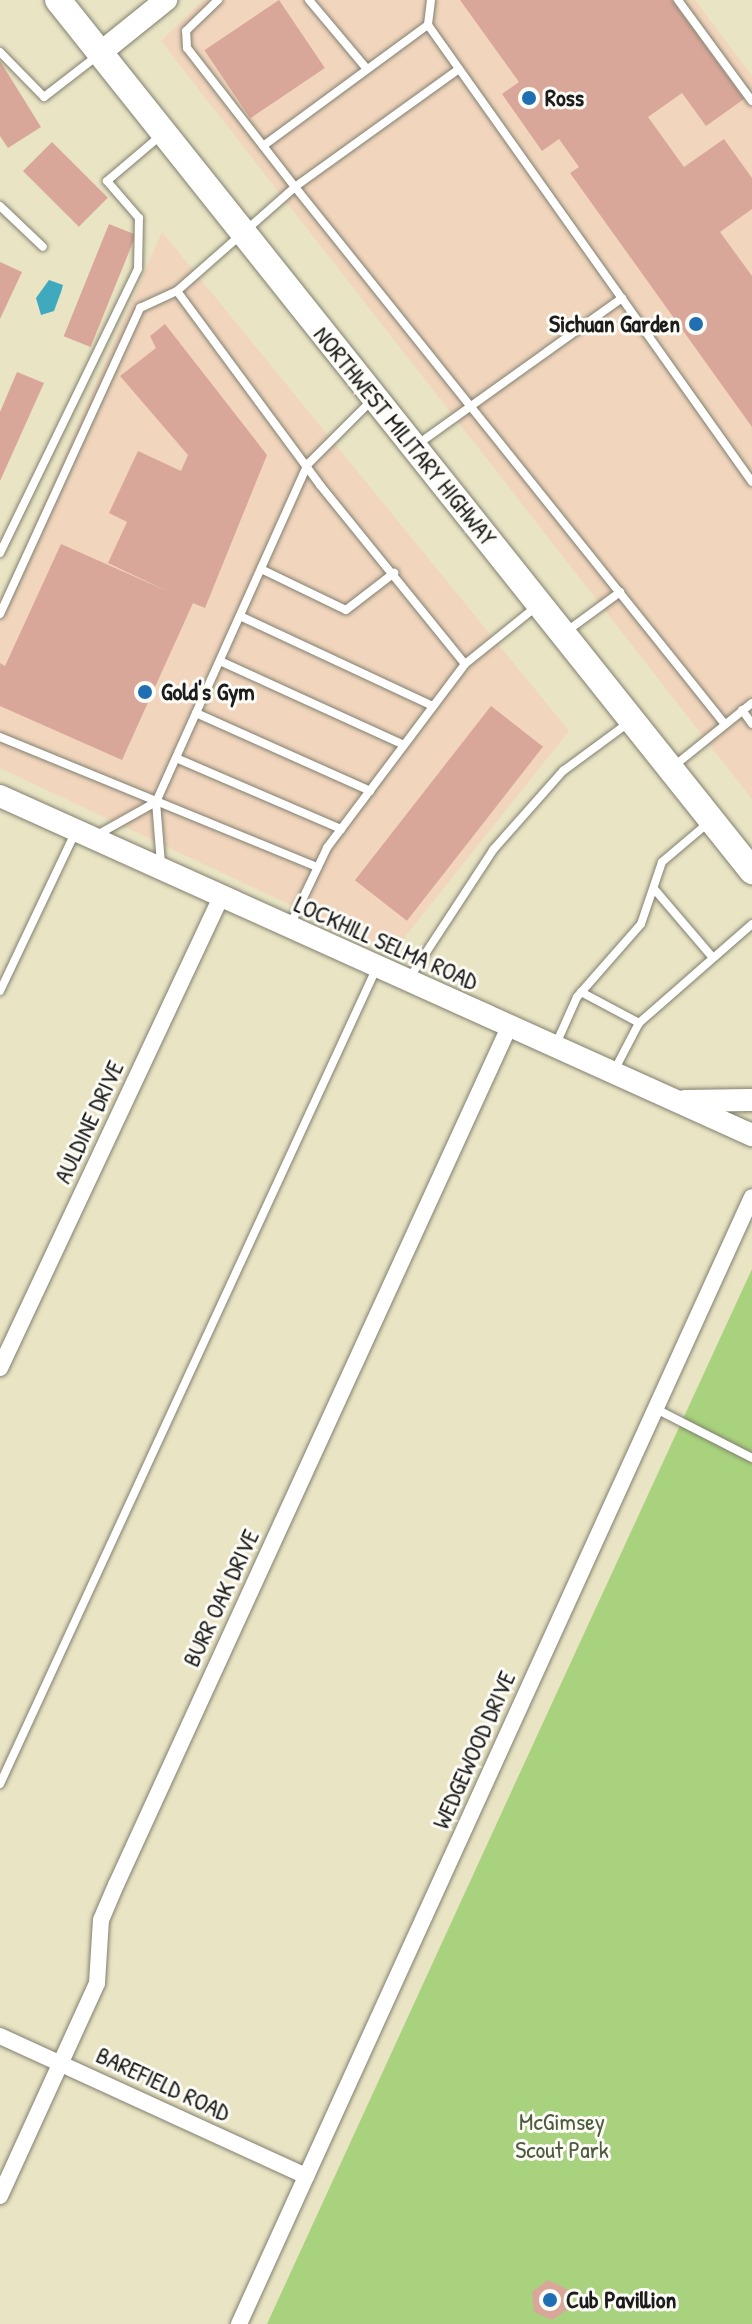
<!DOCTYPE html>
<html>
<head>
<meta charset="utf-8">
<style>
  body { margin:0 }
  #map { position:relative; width:752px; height:2324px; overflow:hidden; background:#e9e4c4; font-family:"Patrick Hand",sans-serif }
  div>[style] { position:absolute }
  .built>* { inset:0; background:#f1d5bd }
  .green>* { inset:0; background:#a8d27d }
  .water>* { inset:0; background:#3fa9be }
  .building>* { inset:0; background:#d9a79a; transform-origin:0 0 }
  .roads { filter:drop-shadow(0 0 2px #828070) drop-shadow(0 0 2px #828070) }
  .lane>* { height:8px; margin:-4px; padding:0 4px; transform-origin:4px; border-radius:4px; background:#fff }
  .street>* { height:16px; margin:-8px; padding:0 8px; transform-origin:8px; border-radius:8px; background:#fff }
  .secondary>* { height:22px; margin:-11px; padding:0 11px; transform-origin:11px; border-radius:11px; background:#fff }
  .primary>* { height:26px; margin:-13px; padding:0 13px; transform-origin:13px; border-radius:13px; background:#fff }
  .dots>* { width:22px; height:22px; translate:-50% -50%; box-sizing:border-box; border:4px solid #fdfcf7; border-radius:50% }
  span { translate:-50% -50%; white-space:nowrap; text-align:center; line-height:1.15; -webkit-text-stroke:6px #fdfcf7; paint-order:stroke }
  .poi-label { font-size:24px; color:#1c1c1c; font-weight:700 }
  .left { translate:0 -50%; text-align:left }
  .right { translate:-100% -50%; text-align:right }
  .street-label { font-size:24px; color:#1c1c1c }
  .park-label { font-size:24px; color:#4d5c3e }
</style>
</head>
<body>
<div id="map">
  <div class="built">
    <div style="clip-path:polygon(203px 0,695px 0,752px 76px,752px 799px,161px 41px)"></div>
    <div style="clip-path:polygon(162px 232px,569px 731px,392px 953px,0 768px,0 604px)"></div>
  </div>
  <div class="green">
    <div style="clip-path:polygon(752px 1269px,752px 2324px,267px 2324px,524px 1764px)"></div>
  </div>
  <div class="water">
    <div style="clip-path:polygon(49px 280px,63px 285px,61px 292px,54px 311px,41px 315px,36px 298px)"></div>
  </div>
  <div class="building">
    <div style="left:279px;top:0;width:82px;height:90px;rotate:56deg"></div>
    <div style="clip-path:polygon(460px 0,672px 0,744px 99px,706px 126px,682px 93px,648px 117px,684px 167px,724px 139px,752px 178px,752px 209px,720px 232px,752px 276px,752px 427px,570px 173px,579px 167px,559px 139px,542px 151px,502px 94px,519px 82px)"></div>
    <div style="clip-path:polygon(0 61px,41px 127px,8px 148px,0 136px)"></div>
    <div style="left:52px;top:142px;width:79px;height:41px;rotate:45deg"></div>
    <div style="left:109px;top:224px;width:29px;height:121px;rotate:22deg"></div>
    <div style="clip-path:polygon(0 262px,22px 272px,0 319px)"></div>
    <div style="clip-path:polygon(165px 324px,267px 455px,205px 608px,193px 603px,122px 760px,0 706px,0 663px,5px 666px,61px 544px,167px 591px,108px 563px,127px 522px,109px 513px,138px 451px,181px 471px,188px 455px,120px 376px,156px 348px,150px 336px)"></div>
    <div style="clip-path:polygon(17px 372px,44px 383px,0 481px,0 412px)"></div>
    <div style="left:491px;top:706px;width:66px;height:221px;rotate:38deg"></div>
    <div style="clip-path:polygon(548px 2280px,567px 2289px,568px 2309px,552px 2320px,534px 2312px,532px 2292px)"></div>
  </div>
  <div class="roads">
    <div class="lane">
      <div style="left:309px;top:0;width:90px;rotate:50deg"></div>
      <div style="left:431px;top:0;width:25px;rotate:97deg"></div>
      <div style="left:428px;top:25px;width:560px;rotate:54.66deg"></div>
      <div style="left:678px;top:0;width:125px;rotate:53.8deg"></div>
      <div style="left:0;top:52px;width:63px;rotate:45.6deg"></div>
      <div style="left:44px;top:97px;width:67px;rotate:-37.7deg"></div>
      <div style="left:459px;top:69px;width:202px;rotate:144.3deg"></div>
      <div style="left:295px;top:187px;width:687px;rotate:51.33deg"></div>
      <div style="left:263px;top:146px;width:205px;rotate:-36.3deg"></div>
      <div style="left:0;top:206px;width:59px;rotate:43.6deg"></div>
      <div style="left:177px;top:291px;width:157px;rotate:-41.4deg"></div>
      <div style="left:295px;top:187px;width:176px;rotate:-127.8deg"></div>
      <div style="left:187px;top:48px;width:17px;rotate:-93deg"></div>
      <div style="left:186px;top:31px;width:45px;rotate:-44.1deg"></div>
      <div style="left:418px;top:444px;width:251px;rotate:-35.6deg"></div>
      <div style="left:0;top:553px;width:316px;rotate:-64.1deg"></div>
      <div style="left:138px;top:269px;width:51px;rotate:-88.9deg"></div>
      <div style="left:139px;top:218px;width:49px;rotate:-130.9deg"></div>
      <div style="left:107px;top:181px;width:70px;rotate:-40.3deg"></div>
      <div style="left:261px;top:569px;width:94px;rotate:25.8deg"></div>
      <div style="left:346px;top:610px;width:61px;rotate:-37.6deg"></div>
      <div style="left:0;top:614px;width:337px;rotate:-65.4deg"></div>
      <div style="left:140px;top:308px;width:41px;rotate:-24.7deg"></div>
      <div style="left:177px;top:291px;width:241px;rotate:53.6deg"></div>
      <div style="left:320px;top:485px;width:230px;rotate:51deg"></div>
      <div style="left:465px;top:664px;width:230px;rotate:126.9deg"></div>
      <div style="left:327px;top:848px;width:83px;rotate:115.6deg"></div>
      <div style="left:240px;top:616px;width:213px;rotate:25deg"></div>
      <div style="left:567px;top:631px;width:66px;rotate:-36.3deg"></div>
      <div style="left:220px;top:661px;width:202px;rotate:24.5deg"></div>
      <div style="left:465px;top:664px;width:91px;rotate:-38.8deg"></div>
      <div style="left:742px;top:710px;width:17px;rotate:54deg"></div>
      <div style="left:196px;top:713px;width:191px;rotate:24.1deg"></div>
      <div style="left:0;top:737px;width:343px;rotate:22.3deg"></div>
      <div style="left:176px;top:758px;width:180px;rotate:23.3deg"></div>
      <div style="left:674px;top:766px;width:100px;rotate:-38.9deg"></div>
      <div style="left:97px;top:835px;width:68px;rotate:-29.2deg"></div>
      <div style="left:161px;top:864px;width:62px;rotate:-94.6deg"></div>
      <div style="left:156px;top:802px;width:371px;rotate:-65.8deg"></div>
      <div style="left:308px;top:464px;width:89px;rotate:-45deg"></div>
      <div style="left:655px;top:890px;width:89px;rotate:49.5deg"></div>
      <div style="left:410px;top:977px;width:152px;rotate:-56.8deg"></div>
      <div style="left:493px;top:850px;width:106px;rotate:-48.5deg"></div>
      <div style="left:563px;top:771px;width:81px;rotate:-36.4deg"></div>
      <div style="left:0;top:991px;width:175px;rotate:-64.6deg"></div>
      <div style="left:581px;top:992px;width:66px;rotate:28.1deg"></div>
      <div style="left:556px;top:1044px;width:51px;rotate:-65.9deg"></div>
      <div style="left:577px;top:997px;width:97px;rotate:-48.8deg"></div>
      <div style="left:641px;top:924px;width:65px;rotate:-71.3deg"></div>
      <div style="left:662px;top:862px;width:60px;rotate:-40.3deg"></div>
      <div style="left:615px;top:1069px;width:52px;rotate:-62.4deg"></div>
      <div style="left:639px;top:1023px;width:150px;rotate:-41.2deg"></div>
      <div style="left:656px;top:1409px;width:108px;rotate:27deg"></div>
      <div style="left:0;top:1784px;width:898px;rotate:-65.23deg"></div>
    </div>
    <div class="street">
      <div style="left:0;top:1368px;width:520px;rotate:-64.86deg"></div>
      <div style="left:0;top:2036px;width:337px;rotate:24.6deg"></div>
      <div style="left:0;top:2196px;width:234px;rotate:-65.5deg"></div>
      <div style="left:97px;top:1983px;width:63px;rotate:-86.4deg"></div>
      <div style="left:101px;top:1920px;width:38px;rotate:-67deg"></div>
      <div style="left:116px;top:1885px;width:944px;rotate:-65.39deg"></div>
      <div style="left:239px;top:2324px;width:1238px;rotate:-65.53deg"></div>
    </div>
    <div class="secondary">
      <div style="left:100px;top:53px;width:85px;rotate:-38.8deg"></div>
      <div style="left:0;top:796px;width:825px;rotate:24.27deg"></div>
      <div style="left:685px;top:1101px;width:67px;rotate:-0.9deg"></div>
    </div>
    <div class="primary">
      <div style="left:58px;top:0;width:1114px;rotate:51.45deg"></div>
    </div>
  </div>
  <div class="dots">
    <div style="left:529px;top:98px;background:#1f6fb2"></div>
    <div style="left:696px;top:324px;background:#1f6fb2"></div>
    <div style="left:145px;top:692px;background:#1f6fb2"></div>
    <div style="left:550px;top:2300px;background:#1f6fb2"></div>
  </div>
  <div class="poi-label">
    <span class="left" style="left:545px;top:98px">Ross</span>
    <span class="right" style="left:680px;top:324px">Sichuan Garden</span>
    <span class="left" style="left:161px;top:692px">Gold's Gym</span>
    <span class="left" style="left:566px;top:2300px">Cub Pavillion</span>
  </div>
  <div class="street-label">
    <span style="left:405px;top:436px;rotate:51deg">NORTHWEST MILITARY HIGHWAY</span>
    <span style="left:386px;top:943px;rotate:24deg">LOCKHILL SELMA ROAD</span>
    <span style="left:89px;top:1122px;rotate:-65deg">AULDINE DRIVE</span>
    <span style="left:221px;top:1598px;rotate:-65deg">BURR OAK DRIVE</span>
    <span style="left:474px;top:1750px;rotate:-66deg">WEDGEWOOD DRIVE</span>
    <span style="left:163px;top:2084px;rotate:25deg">BAREFIELD ROAD</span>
  </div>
  <div class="park-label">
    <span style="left:562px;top:2136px">McGimsey<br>Scout Park</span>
  </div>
</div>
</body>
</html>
